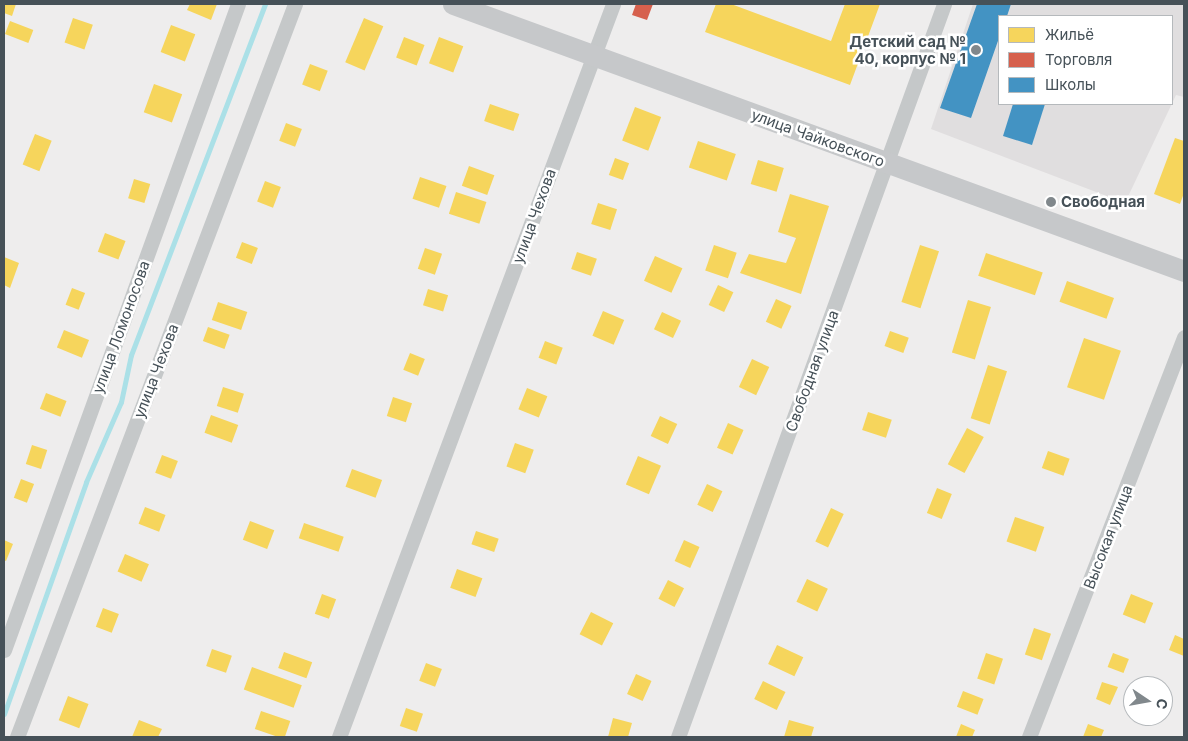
<!DOCTYPE html>
<html>
<head>
<meta charset="utf-8">
<style>
  body { margin:0 }
  #map { position:relative; width:1188px; height:741px; overflow:hidden; background:#eeeded; font-family:Inter,sans-serif }
  div>[style] { position:absolute }
  .education>* { inset:0; background:#e0dedf }
  .homes>* { inset:0; background:#f6d55c; transform-origin:0 0 }
  .shops>* { inset:0; background:#d6604d }
  .schools>* { inset:0; background:#4393c3 }
  .stream>* { height:5px; margin:-2.5px; padding:0 2.5px; transform-origin:2.5px; border-radius:2.5px; background:#abe0e7 }
  .street>* { height:15px; margin:-7.5px; padding:0 7.5px; transform-origin:7.5px; border-radius:7.5px; background:#c5c8c9 }
  .secondary>* { height:21px; margin:-10.5px; padding:0 10.5px; transform-origin:10.5px; border-radius:10.5px; background:#c6c8ca }
  .dots>* { width:14px; height:14px; translate:-50% -50%; box-sizing:border-box; border:2px solid #fff; border-radius:50% }
  span { translate:-50% -50%; white-space:nowrap; text-align:center; line-height:1.15; -webkit-text-stroke:5px #fff; paint-order:stroke }
  .poi-label { font-size:15px; color:#465158; font-weight:700 }
  .right { translate:-100% -50%; text-align:right }
  .left { translate:0 -50%; text-align:left }
  .street-label { font-size:15px; color:#465158 }
  .frame { position:absolute; inset:0; border:5px solid #465158; pointer-events:none }
  .legend { position:absolute; left:998px; top:15px; width:175px; height:90px; box-sizing:border-box; background:#fff; border:1px solid #b5b9bc; margin:0; padding:6px 9px; list-style:none; font-size:15px; color:#465158 }
  .legend li { display:flex; align-items:center; gap:10px; height:25px }
  .legend b { width:25px; border:1px solid #b5b9bc }
  .north { position:absolute; left:1123px; top:676px; width:50px; height:50px; box-sizing:border-box; background:#fff; border:1px solid #b5b9bc; border-radius:50%; rotate:102deg; font-size:14px; font-weight:700; line-height:20px; text-align:center; color:#465158 }
  .north::after { content:''; display:block; margin:auto; width:18px; height:22px; background:#81888c; clip-path:polygon(50% 0,100% 100%,50% 72%,0 100%) }
</style>
</head>
<body>
<div id="map">
  <div class="education">
    <div style="clip-path:polygon(evenodd,973px 4px,1184px 4px,1184px 97px,1176px 95px,1125px 203px,931px 129px,973px 4px,999px 16px,1172px 16px,1172px 104px,999px 104px,999px 16px)"></div>
  </div>
  <div class="homes">
    <div style="clip-path:polygon(4px 4px,16px 4px,12px 16px,4px 13px)"></div>
    <div style="clip-path:polygon(190px 4px,217px 4px,211px 20px,187px 10px)"></div>
    <div style="clip-path:polygon(716px 4px,731px 4px,831px 41px,845px 4px,880px 4px,850px 85px,705px 32px)"></div>
    <div style="left:73px;top:18px;width:21px;height:26px;rotate:19deg"></div>
    <div style="left:364px;top:18px;width:21px;height:48px;rotate:23deg"></div>
    <div style="left:10px;top:21px;width:25px;height:14px;rotate:21deg"></div>
    <div style="left:171px;top:25px;width:26px;height:29px;rotate:21deg"></div>
    <div style="left:404px;top:37px;width:22px;height:22px;rotate:21deg"></div>
    <div style="left:439px;top:37px;width:26px;height:28px;rotate:21deg"></div>
    <div style="left:310px;top:64px;width:19px;height:22px;rotate:21deg"></div>
    <div style="left:154px;top:84px;width:30px;height:30px;rotate:20deg"></div>
    <div style="left:490px;top:104px;width:31px;height:18px;rotate:19deg"></div>
    <div style="left:635px;top:107px;width:28px;height:36px;rotate:21deg"></div>
    <div style="left:286px;top:123px;width:17px;height:19px;rotate:21deg"></div>
    <div style="left:35px;top:134px;width:18px;height:33px;rotate:22deg"></div>
    <div style="clip-path:polygon(1175px 138px,1184px 141px,1184px 193px,1180px 204px,1154px 194px)"></div>
    <div style="left:698px;top:141px;width:40px;height:28px;rotate:19deg"></div>
    <div style="left:615px;top:158px;width:15px;height:18px;rotate:20deg"></div>
    <div style="left:758px;top:160px;width:27px;height:25px;rotate:17deg"></div>
    <div style="left:469px;top:166px;width:27px;height:21px;rotate:20deg"></div>
    <div style="left:420px;top:177px;width:28px;height:23px;rotate:19deg"></div>
    <div style="left:134px;top:179px;width:17px;height:20px;rotate:17deg"></div>
    <div style="left:265px;top:181px;width:17px;height:22px;rotate:21deg"></div>
    <div style="left:456px;top:192px;width:32px;height:23px;rotate:18deg"></div>
    <div style="clip-path:polygon(790px 194px,829px 206px,801px 294px,740px 273px,749px 254px,786px 263px,796px 238px,778px 232px)"></div>
    <div style="left:598px;top:203px;width:20px;height:22px;rotate:18deg"></div>
    <div style="left:105px;top:233px;width:22px;height:20px;rotate:21deg"></div>
    <div style="left:242px;top:242px;width:17px;height:17px;rotate:21deg"></div>
    <div style="left:714px;top:245px;width:24px;height:27px;rotate:19deg"></div>
    <div style="left:920px;top:245px;width:20px;height:60px;rotate:18deg"></div>
    <div style="left:425px;top:248px;width:18px;height:22px;rotate:19deg"></div>
    <div style="left:577px;top:252px;width:21px;height:18px;rotate:19deg"></div>
    <div style="left:986px;top:253px;width:60px;height:24px;rotate:19deg"></div>
    <div style="left:655px;top:256px;width:30px;height:27px;rotate:24deg"></div>
    <div style="clip-path:polygon(4px 257px,19px 263px,10px 288px,4px 285px)"></div>
    <div style="left:1067px;top:281px;width:50px;height:22px;rotate:20deg"></div>
    <div style="left:718px;top:285px;width:17px;height:22px;rotate:25deg"></div>
    <div style="left:72px;top:288px;width:14px;height:18px;rotate:21deg"></div>
    <div style="left:428px;top:289px;width:21px;height:17px;rotate:17deg"></div>
    <div style="left:776px;top:299px;width:17px;height:25px;rotate:24deg"></div>
    <div style="left:968px;top:300px;width:24px;height:55px;rotate:17deg"></div>
    <div style="left:218px;top:302px;width:31px;height:19px;rotate:19deg"></div>
    <div style="left:603px;top:311px;width:23px;height:27px;rotate:23deg"></div>
    <div style="left:662px;top:312px;width:21px;height:19px;rotate:25deg"></div>
    <div style="left:208px;top:327px;width:23px;height:15px;rotate:20deg"></div>
    <div style="left:64px;top:330px;width:27px;height:19px;rotate:22deg"></div>
    <div style="left:890px;top:331px;width:20px;height:16px;rotate:20deg"></div>
    <div style="left:1084px;top:338px;width:39px;height:52px;rotate:19deg"></div>
    <div style="left:545px;top:341px;width:19px;height:18px;rotate:21deg"></div>
    <div style="left:410px;top:353px;width:16px;height:18px;rotate:22deg"></div>
    <div style="left:752px;top:359px;width:19px;height:31px;rotate:25deg"></div>
    <div style="left:988px;top:365px;width:20px;height:56px;rotate:18deg"></div>
    <div style="left:223px;top:387px;width:22px;height:20px;rotate:18deg"></div>
    <div style="left:527px;top:388px;width:22px;height:23px;rotate:22deg"></div>
    <div style="left:46px;top:393px;width:22px;height:17px;rotate:21deg"></div>
    <div style="left:393px;top:397px;width:20px;height:20px;rotate:18deg"></div>
    <div style="left:868px;top:412px;width:25px;height:19px;rotate:18deg"></div>
    <div style="left:211px;top:415px;width:29px;height:19px;rotate:20deg"></div>
    <div style="left:660px;top:416px;width:19px;height:22px;rotate:25deg"></div>
    <div style="left:728px;top:423px;width:17px;height:27px;rotate:24deg"></div>
    <div style="left:967px;top:428px;width:19px;height:41px;rotate:28deg"></div>
    <div style="left:515px;top:443px;width:20px;height:25px;rotate:20deg"></div>
    <div style="left:32px;top:445px;width:16px;height:20px;rotate:18deg"></div>
    <div style="left:1048px;top:451px;width:23px;height:18px;rotate:20deg"></div>
    <div style="left:162px;top:455px;width:17px;height:19px;rotate:21deg"></div>
    <div style="left:638px;top:456px;width:25px;height:31px;rotate:23deg"></div>
    <div style="left:352px;top:469px;width:32px;height:19px;rotate:20deg"></div>
    <div style="left:21px;top:479px;width:14px;height:20px;rotate:21deg"></div>
    <div style="left:707px;top:484px;width:17px;height:23px;rotate:25deg"></div>
    <div style="left:937px;top:488px;width:16px;height:27px;rotate:22deg"></div>
    <div style="left:145px;top:507px;width:22px;height:18px;rotate:21deg"></div>
    <div style="left:831px;top:508px;width:14px;height:37px;rotate:25deg"></div>
    <div style="left:1015px;top:517px;width:31px;height:26px;rotate:19deg"></div>
    <div style="left:250px;top:521px;width:26px;height:20px;rotate:21deg"></div>
    <div style="left:304px;top:523px;width:42px;height:16px;rotate:19deg"></div>
    <div style="left:476px;top:531px;width:24px;height:14px;rotate:19deg"></div>
    <div style="clip-path:polygon(4px 540px,13px 544px,6px 561px,4px 560px)"></div>
    <div style="left:684px;top:540px;width:17px;height:23px;rotate:24deg"></div>
    <div style="left:125px;top:554px;width:26px;height:19px;rotate:23deg"></div>
    <div style="left:457px;top:569px;width:27px;height:20px;rotate:20deg"></div>
    <div style="left:807px;top:579px;width:23px;height:25px;rotate:25deg"></div>
    <div style="left:668px;top:580px;width:18px;height:21px;rotate:27deg"></div>
    <div style="left:322px;top:594px;width:15px;height:21px;rotate:20deg"></div>
    <div style="left:1131px;top:594px;width:24px;height:22px;rotate:22deg"></div>
    <div style="left:103px;top:608px;width:17px;height:20px;rotate:21deg"></div>
    <div style="left:591px;top:612px;width:25px;height:25px;rotate:27deg"></div>
    <div style="left:1034px;top:628px;width:18px;height:28px;rotate:19deg"></div>
    <div style="clip-path:polygon(1175px 635px,1184px 639px,1184px 656px,1169px 650px)"></div>
    <div style="left:777px;top:645px;width:29px;height:21px;rotate:25deg"></div>
    <div style="left:212px;top:649px;width:21px;height:18px;rotate:19deg"></div>
    <div style="left:284px;top:652px;width:30px;height:17px;rotate:20deg"></div>
    <div style="left:986px;top:653px;width:18px;height:27px;rotate:19deg"></div>
    <div style="left:1113px;top:653px;width:17px;height:15px;rotate:21deg"></div>
    <div style="left:426px;top:663px;width:17px;height:19px;rotate:21deg"></div>
    <div style="left:252px;top:667px;width:53px;height:24px;rotate:20deg"></div>
    <div style="left:636px;top:674px;width:17px;height:22px;rotate:24deg"></div>
    <div style="left:763px;top:681px;width:25px;height:20px;rotate:26deg"></div>
    <div style="clip-path:polygon(1102px 682px,1118px 687px,1110px 705px,1096px 699px)"></div>
    <div style="left:963px;top:691px;width:22px;height:17px;rotate:21deg"></div>
    <div style="left:68px;top:696px;width:22px;height:26px;rotate:21deg"></div>
    <div style="left:406px;top:708px;width:18px;height:19px;rotate:19deg"></div>
    <div style="left:261px;top:711px;width:31px;height:19px;rotate:19deg"></div>
    <div style="clip-path:polygon(613px 718px,632px 723px,628px 737px,608px 737px)"></div>
    <div style="clip-path:polygon(139px 720px,162px 729px,158px 737px,132px 737px)"></div>
    <div style="clip-path:polygon(789px 720px,814px 727px,811px 737px,784px 737px)"></div>
    <div style="clip-path:polygon(961px 724px,975px 730px,972px 737px,956px 737px)"></div>
    <div style="clip-path:polygon(1088px 724px,1104px 730px,1101px 737px,1083px 737px)"></div>
  </div>
  <div class="shops">
    <div style="clip-path:polygon(636px 4px,653px 4px,647px 20px,632px 15px)"></div>
  </div>
  <div class="schools">
    <div style="clip-path:polygon(977px 4px,1011px 4px,1007px 16px,999px 16px,999px 38px,971px 118px,940px 108px)"></div>
    <div style="clip-path:polygon(1013px 104px,1045px 104px,1032px 145px,1003px 136px)"></div>
  </div>
  <div class="stream">
    <div style="left:4px;top:714px;width:246px;rotate:-70.5deg"></div>
    <div style="left:86px;top:482px;width:87px;rotate:-66.4deg"></div>
    <div style="left:121px;top:402px;width:48px;rotate:-78deg"></div>
    <div style="left:131px;top:355px;width:376px;rotate:-69.1deg"></div>
  </div>
  <div class="street">
    <div style="left:4px;top:650px;width:687px;rotate:-70.09deg"></div>
    <div style="left:17px;top:737px;width:784px;rotate:-69.23deg"></div>
    <div style="left:339px;top:737px;width:783px;rotate:-69.5deg"></div>
    <div style="left:678px;top:737px;width:780px;rotate:-70.05deg"></div>
    <div style="left:1029px;top:737px;width:429px;rotate:-68.8deg"></div>
  </div>
  <div class="secondary">
    <div style="left:453px;top:4px;width:778px;rotate:20.06deg"></div>
  </div>
  <div class="dots">
    <div style="left:976px;top:50px;background:#81888c"></div>
    <div style="left:1051px;top:202px;background:#81888c"></div>
  </div>
  <div class="poi-label">
    <span class="right" style="left:966px;top:50px">Детский сад №<br>40, корпус № 1</span>
    <span class="left" style="left:1061px;top:202px">Свободная</span>
  </div>
  <div class="street-label">
    <span style="left:818px;top:138px;rotate:20deg">улица Чайковского</span>
    <span style="left:534px;top:216px;rotate:-70deg">улица Чехова</span>
    <span style="left:121px;top:327px;rotate:-70deg">улица Ломоносова</span>
    <span style="left:156px;top:371px;rotate:-69deg">улица Чехова</span>
    <span style="left:812px;top:371px;rotate:-70deg">Свободная улица</span>
    <span style="left:1108px;top:537px;rotate:-69deg">Высокая улица</span>
  </div>
  <div class="frame"></div>
  <ul class="legend">
  <li><b style="height:14px;background:#f6d55c"></b>Жильё</li>
  <li><b style="height:14px;background:#d6604d"></b>Торговля</li>
  <li><b style="height:14px;background:#4393c3"></b>Школы</li>
  </ul>
  <div class="north">С</div>
</div>
</body>
</html>
